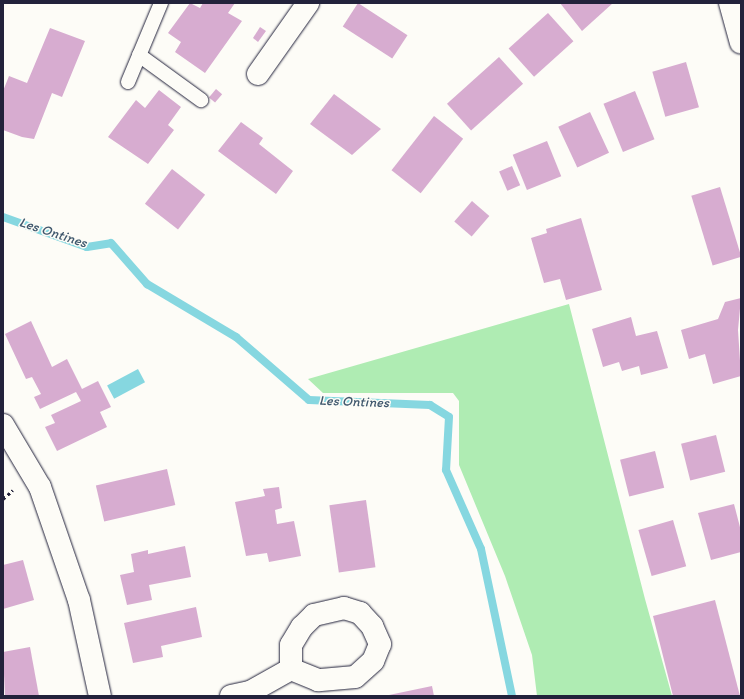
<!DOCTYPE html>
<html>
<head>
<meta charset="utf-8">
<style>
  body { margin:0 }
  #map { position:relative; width:744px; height:699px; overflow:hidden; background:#fdfcf7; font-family:Itim,sans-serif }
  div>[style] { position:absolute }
  .green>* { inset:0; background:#afecb3 }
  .water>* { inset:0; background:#86d7e0; transform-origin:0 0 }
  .stream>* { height:8px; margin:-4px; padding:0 4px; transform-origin:4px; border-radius:4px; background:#86d7e0 }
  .building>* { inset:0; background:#d7acd0; transform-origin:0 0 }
  .path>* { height:2.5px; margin-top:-1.25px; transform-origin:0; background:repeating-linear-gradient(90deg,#22223b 0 3px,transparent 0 6px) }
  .roads { filter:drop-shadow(0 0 1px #22223b) drop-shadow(0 0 1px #22223b) }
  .lane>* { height:14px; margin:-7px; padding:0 7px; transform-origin:7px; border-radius:7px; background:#fdfcf7 }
  .street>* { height:22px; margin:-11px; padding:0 11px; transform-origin:11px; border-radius:11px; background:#fdfcf7 }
  .secondary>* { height:22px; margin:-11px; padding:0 11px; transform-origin:11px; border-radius:11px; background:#fdfcf7 }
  span { translate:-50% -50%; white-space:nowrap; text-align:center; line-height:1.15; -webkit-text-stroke:3px #fdfcf7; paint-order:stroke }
  .water-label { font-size:14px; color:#40586d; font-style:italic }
  .frame { position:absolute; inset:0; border:4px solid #22223b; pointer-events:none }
</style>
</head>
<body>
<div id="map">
  <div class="green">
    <div style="clip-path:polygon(569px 304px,645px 599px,672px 696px,537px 696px,532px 655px,505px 576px,459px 465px,459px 401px,453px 393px,323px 393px,308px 379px)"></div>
  </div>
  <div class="water">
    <div style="left:138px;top:369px;width:15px;height:35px;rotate:62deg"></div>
  </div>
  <div class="stream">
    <div style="left:3px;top:217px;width:89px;rotate:19.7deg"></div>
    <div style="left:87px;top:247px;width:24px;rotate:-9deg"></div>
    <div style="left:111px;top:243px;width:55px;rotate:48.7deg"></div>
    <div style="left:147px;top:284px;width:104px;rotate:30.8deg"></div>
    <div style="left:236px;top:337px;width:96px;rotate:40.8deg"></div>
    <div style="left:309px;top:400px;width:121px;rotate:2.4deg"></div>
    <div style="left:430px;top:405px;width:22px;rotate:32deg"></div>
    <div style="left:449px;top:417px;width:53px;rotate:93.2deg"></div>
    <div style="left:446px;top:470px;width:86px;rotate:66.1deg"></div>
    <div style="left:481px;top:549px;width:150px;rotate:78.1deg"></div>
  </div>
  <div class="building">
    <div style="clip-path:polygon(190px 3px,200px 8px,203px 3px,235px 3px,228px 13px,242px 21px,205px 73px,175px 52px,181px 42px,168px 33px)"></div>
    <div style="left:358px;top:3px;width:59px;height:28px;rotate:33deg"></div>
    <div style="clip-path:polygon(560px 3px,613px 3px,582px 31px)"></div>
    <div style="left:548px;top:13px;width:38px;height:53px;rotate:48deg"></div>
    <div style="clip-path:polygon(260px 27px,266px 31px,258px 42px,253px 38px)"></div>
    <div style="clip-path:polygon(50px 28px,85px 41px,62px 97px,52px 93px,34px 139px,22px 137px,3px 130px,3px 91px,9px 76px,27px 83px)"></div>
    <div style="left:499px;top:57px;width:36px;height:70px;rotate:48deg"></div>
    <div style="left:686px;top:62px;width:47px;height:35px;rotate:74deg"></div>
    <div style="left:216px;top:89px;width:8px;height:11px;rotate:40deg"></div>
    <div style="clip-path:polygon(159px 90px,181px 107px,168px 125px,174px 130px,148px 164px,108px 137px,136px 100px,145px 108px)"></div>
    <div style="left:635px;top:91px;width:52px;height:34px;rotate:68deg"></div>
    <div style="clip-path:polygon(334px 94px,381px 129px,352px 155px,310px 124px)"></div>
    <div style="left:590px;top:112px;width:45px;height:35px;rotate:65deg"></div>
    <div style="left:434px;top:116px;width:37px;height:69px;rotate:38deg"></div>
    <div style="clip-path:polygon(241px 122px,263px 138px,259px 144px,293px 171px,276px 194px,218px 151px)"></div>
    <div style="left:547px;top:141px;width:38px;height:37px;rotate:68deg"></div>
    <div style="left:512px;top:166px;width:21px;height:14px;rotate:67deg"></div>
    <div style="left:172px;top:169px;width:42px;height:44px;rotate:38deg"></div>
    <div style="left:720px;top:187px;width:73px;height:30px;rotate:73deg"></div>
    <div style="left:472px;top:201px;width:23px;height:27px;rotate:41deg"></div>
    <div style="clip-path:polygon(581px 218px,602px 290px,566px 300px,560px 279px,544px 283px,531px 238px,547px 233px,546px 229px)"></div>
    <div style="clip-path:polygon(741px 298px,738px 330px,741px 376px,713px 384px,705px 354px,689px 359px,681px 330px,718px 319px,725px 302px)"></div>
    <div style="clip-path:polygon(631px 317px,636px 336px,657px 331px,668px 368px,641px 375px,639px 366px,622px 371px,619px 362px,603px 367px,592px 329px)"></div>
    <div style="clip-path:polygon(31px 321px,52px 367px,67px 359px,82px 389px,98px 381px,111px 407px,100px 412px,107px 427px,57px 451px,45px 427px,55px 423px,51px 415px,81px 401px,76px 392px,40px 409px,34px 397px,41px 394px,32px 377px,26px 379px,5px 334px)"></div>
    <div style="left:716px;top:435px;width:38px;height:36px;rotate:76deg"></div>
    <div style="left:655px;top:451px;width:38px;height:36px;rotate:76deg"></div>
    <div style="left:167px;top:469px;width:37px;height:73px;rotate:77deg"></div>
    <div style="clip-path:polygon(279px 487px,282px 508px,275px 510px,277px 524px,294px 521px,301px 556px,269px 562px,267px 553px,246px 556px,235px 502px,265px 496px,263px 489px)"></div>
    <div style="left:366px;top:500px;width:68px;height:37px;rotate:82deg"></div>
    <div style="clip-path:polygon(734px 504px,741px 531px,741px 552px,711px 560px,698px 513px)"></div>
    <div style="left:673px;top:520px;width:48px;height:36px;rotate:74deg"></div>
    <div style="clip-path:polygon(185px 546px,191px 577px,149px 585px,152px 600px,127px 605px,120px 575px,134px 572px,131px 554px,148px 550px,148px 554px)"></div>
    <div style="clip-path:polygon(23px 560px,34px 600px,3px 609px,3px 565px)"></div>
    <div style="clip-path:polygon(715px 600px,740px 696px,673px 696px,653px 616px)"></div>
    <div style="clip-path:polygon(196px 607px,202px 637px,161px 646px,163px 657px,133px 663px,124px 623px)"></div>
    <div style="clip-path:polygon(30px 647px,39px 696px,5px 696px,3px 652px)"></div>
    <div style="clip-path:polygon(432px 686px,434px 696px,389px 696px,389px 695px)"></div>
  </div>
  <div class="path">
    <div style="left:3px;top:499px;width:13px;rotate:-42deg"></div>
  </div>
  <div class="roads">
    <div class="lane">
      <div style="left:139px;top:55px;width:77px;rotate:36deg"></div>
      <div style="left:128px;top:82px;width:86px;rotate:-67.3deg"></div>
    </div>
    <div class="street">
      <div style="left:258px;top:74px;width:87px;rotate:-54.8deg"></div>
      <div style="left:3px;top:425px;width:72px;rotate:59.2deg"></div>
      <div style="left:40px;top:487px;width:120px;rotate:71deg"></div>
      <div style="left:79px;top:600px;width:98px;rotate:77.7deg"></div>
      <div style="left:344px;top:608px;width:17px;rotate:17deg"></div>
      <div style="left:360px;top:613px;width:18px;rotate:47deg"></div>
      <div style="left:372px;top:626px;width:20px;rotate:66deg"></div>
      <div style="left:380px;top:644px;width:18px;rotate:112deg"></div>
      <div style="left:373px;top:661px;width:24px;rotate:138deg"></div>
      <div style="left:355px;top:677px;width:37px;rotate:175deg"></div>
      <div style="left:318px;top:680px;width:29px;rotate:-158deg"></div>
      <div style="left:291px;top:669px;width:24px;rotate:-90deg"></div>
      <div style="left:291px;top:645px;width:21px;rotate:-59deg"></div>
      <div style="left:302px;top:627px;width:17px;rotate:-45deg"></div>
      <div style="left:314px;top:615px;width:31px;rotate:-13deg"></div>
      <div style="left:231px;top:696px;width:19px;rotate:-12deg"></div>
      <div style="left:250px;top:692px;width:47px;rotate:-29.3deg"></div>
    </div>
    <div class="secondary">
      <div style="left:730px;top:3px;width:41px;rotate:74.6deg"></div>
    </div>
  </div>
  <div class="water-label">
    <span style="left:53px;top:233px;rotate:18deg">Les Ontines</span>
    <span style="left:354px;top:402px;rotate:2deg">Les Ontines</span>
  </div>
  <div class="frame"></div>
</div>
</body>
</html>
